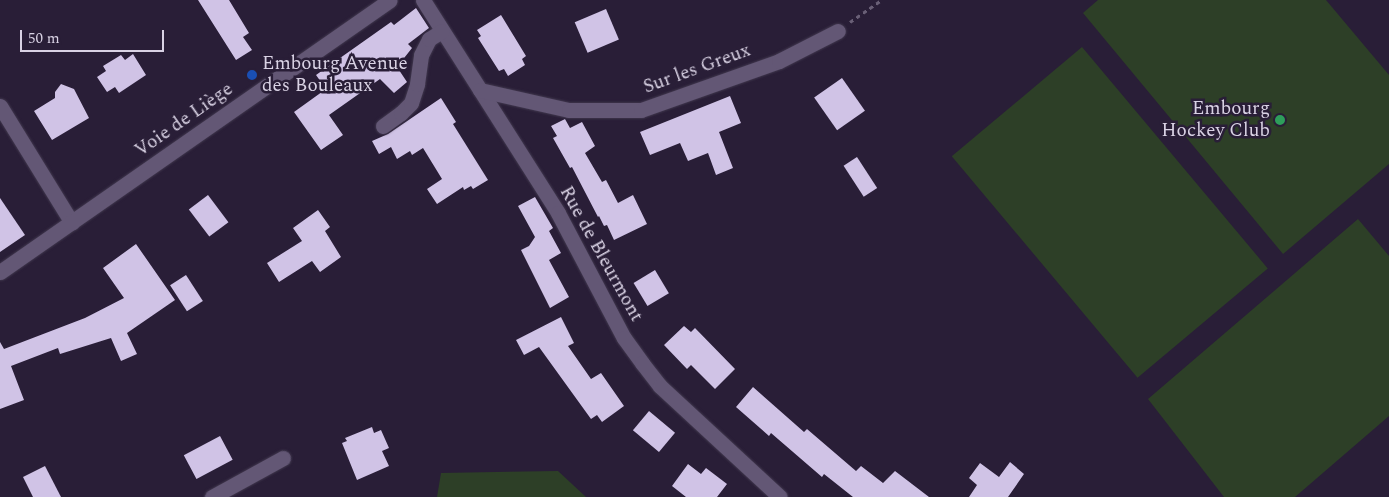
<!DOCTYPE html>
<html>
<head>
<meta charset="utf-8">
<style>
  body { margin:0 }
  #map { position:relative; width:1389px; height:497px; overflow:hidden; background:#291e37; font-family:Spectral,serif }
  div>[style] { position:absolute }
  .green>* { inset:0; background:#2d3f27; transform-origin:0 0 }
  .building>* { inset:0; background:#d0c3e6; transform-origin:0 0 }
  .path>* { height:3px; margin-top:-1.5px; transform-origin:0; background:repeating-linear-gradient(90deg,#695f76 0 4px,transparent 0 8px) }
  .roads { filter:drop-shadow(0 0 1px #41384e) drop-shadow(0 0 1px #41384e) }
  .minor>* { height:15px; margin:-7.5px; padding:0 7.5px; transform-origin:7.5px; border-radius:7.5px; background:#635775 }
  .dots>* { width:14px; height:14px; translate:-50% -50%; box-sizing:border-box; border:2px solid #291e37; border-radius:50% }
  span { translate:-50% -50%; white-space:nowrap; text-align:center; line-height:1.15; -webkit-text-stroke:5px #291e37; paint-order:stroke }
  .poi-label { font-size:19px; color:#d9d2e4 }
  .left { translate:0 -50%; text-align:left }
  .right { translate:-100% -50%; text-align:right }
  .street-label { font-size:19px; color:#d9d2e4 }
  .scale { position:absolute; left:20px; top:30px; width:144px; height:22px; box-sizing:border-box; border:2px solid #d9d2e4; border-top:0; padding-left:6px; font-size:15px; line-height:18px; white-space:nowrap; color:#d9d2e4; -webkit-text-stroke:4px #291e37; paint-order:stroke }
</style>
</head>
<body>
<div id="map">
  <div class="green">
    <div style="clip-path:polygon(1098px 0,1326px 0,1389px 75px,1389px 164px,1283px 254px,1083px 13px)"></div>
    <div style="left:1082px;top:47px;width:289px;height:170px;rotate:50deg"></div>
    <div style="clip-path:polygon(1358px 219px,1389px 256px,1389px 416px,1295px 497px,1224px 497px,1148px 399px)"></div>
    <div style="clip-path:polygon(558px 471px,586px 497px,437px 497px,441px 473px)"></div>
  </div>
  <div class="building">
    <div style="clip-path:polygon(198px 0,229px 0,249px 33px,243px 37px,252px 50px,236px 60px)"></div>
    <div style="clip-path:polygon(416px 8px,429px 28px,408px 44px,412px 48px,397px 67px,407px 82px,394px 93px,380px 79px,329px 115px,343px 135px,321px 150px,294px 112px,326px 89px,316px 75px,391px 22px,394px 25px)"></div>
    <div style="left:606px;top:9px;width:33px;height:34px;rotate:67deg"></div>
    <div style="clip-path:polygon(501px 15px,526px 56px,522px 59px,525px 65px,508px 76px,504px 69px,499px 71px,478px 38px,481px 36px,477px 30px)"></div>
    <div style="clip-path:polygon(133px 54px,146px 75px,119px 93px,115px 87px,107px 92px,97px 77px,106px 71px,103px 66px,121px 55px,125px 60px)"></div>
    <div style="left:842px;top:78px;width:40px;height:34px;rotate:55deg"></div>
    <div style="clip-path:polygon(61px 84px,74px 89px,89px 118px,52px 140px,34px 111px,55px 98px,55px 92px)"></div>
    <div style="clip-path:polygon(730px 96px,741px 123px,719px 132px,733px 168px,716px 175px,708px 153px,688px 161px,680px 143px,650px 155px,640px 132px)"></div>
    <div style="clip-path:polygon(441px 98px,456px 122px,453px 124px,488px 180px,473px 189px,471px 186px,464px 190px,463px 187px,437px 204px,427px 189px,442px 179px,423px 148px,412px 155px,410px 151px,397px 159px,391px 147px,379px 154px,372px 141px,388px 134px)"></div>
    <div style="clip-path:polygon(565px 119px,570px 128px,582px 122px,595px 146px,585px 153px,602px 182px,606px 180px,618px 203px,633px 195px,647px 224px,614px 240px,607px 225px,604px 226px,599px 216px,598px 217px,572px 167px,570px 168px,553px 138px,557px 136px,551px 126px)"></div>
    <div style="left:857px;top:157px;width:37px;height:16px;rotate:57deg"></div>
    <div style="left:208px;top:195px;width:34px;height:24px;rotate:53deg"></div>
    <div style="clip-path:polygon(535px 197px,553px 228px,549px 231px,561px 253px,549px 260px,569px 297px,550px 308px,521px 250px,529px 246px,535px 237px,518px 206px)"></div>
    <div style="clip-path:polygon(0 198px,25px 235px,0 252px)"></div>
    <div style="clip-path:polygon(318px 210px,330px 227px,325px 231px,341px 257px,320px 272px,312px 261px,279px 282px,267px 263px,302px 241px,293px 228px)"></div>
    <div style="clip-path:polygon(136px 244px,175px 300px,127px 333px,137px 354px,121px 361px,111px 338px,60px 354px,58px 348px,11px 366px,24px 400px,0 409px,0 342px,4px 349px,85px 318px,124px 298px,103px 268px)"></div>
    <div style="left:655px;top:270px;width:27px;height:25px;rotate:59deg"></div>
    <div style="left:186px;top:275px;width:31px;height:19px;rotate:57deg"></div>
    <div style="clip-path:polygon(561px 317px,574px 343px,568px 346px,591px 379px,601px 373px,624px 406px,602px 422px,597px 415px,591px 419px,539px 347px,524px 355px,516px 340px)"></div>
    <div style="clip-path:polygon(684px 326px,691px 332px,695px 328px,735px 369px,715px 389px,691px 365px,687px 369px,664px 345px)"></div>
    <div style="clip-path:polygon(753px 387px,804px 432px,807px 429px,856px 471px,861px 466px,883px 483px,895px 471px,929px 497px,853px 497px,824px 474px,822px 477px,771px 433px,769px 436px,736px 407px)"></div>
    <div style="left:649px;top:411px;width:34px;height:25px;rotate:40deg"></div>
    <div style="clip-path:polygon(372px 427px,374px 433px,381px 430px,389px 448px,382px 451px,389px 466px,357px 480px,342px 443px,347px 441px,345px 438px)"></div>
    <div style="left:220px;top:436px;width:27px;height:41px;rotate:62deg"></div>
    <div style="clip-path:polygon(1010px 462px,1024px 474px,1008px 497px,969px 497px,977px 485px,969px 478px,980px 463px,999px 477px)"></div>
    <div style="clip-path:polygon(688px 464px,701px 474px,706px 468px,727px 484px,717px 497px,686px 497px,672px 486px)"></div>
    <div style="clip-path:polygon(45px 466px,61px 497px,33px 497px,23px 477px)"></div>
  </div>
  <div class="path">
    <div style="left:850px;top:22px;width:38px;rotate:-35deg"></div>
  </div>
  <div class="roads">
    <div class="minor">
      <div style="left:423px;top:0;width:252px;rotate:57.6deg"></div>
      <div style="left:558px;top:213px;width:141px;rotate:62.2deg"></div>
      <div style="left:624px;top:338px;width:31px;rotate:54deg"></div>
      <div style="left:642px;top:363px;width:29px;rotate:52deg"></div>
      <div style="left:660px;top:386px;width:163px;rotate:42.8deg"></div>
      <div style="left:480px;top:90px;width:91px;rotate:12.7deg"></div>
      <div style="left:569px;top:110px;width:72px"></div>
      <div style="left:641px;top:110px;width:146px;rotate:-19.5deg"></div>
      <div style="left:779px;top:61px;width:66px;rotate:-27deg"></div>
      <div style="left:0;top:106px;width:137px;rotate:58.4deg"></div>
      <div style="left:383px;top:126px;width:22px;rotate:-36deg"></div>
      <div style="left:401px;top:113px;width:14px;rotate:-45deg"></div>
      <div style="left:411px;top:103px;width:20px;rotate:-72deg"></div>
      <div style="left:417px;top:84px;width:29px;rotate:-82deg"></div>
      <div style="left:421px;top:55px;width:18px;rotate:-63deg"></div>
      <div style="left:429px;top:39px;width:15px;rotate:-32deg"></div>
      <div style="left:0;top:272px;width:475px;rotate:-34.9deg"></div>
      <div style="left:212px;top:497px;width:81px;rotate:-28.8deg"></div>
    </div>
  </div>
  <div class="dots">
    <div style="left:252px;top:75px;background:#1a4fb4"></div>
    <div style="left:1280px;top:120px;background:#2e9e5b"></div>
  </div>
  <div class="poi-label">
    <span class="left" style="left:262px;top:75px">Embourg Avenue<br>des Bouleaux</span>
    <span class="right" style="left:1270px;top:120px">Embourg<br>Hockey Club</span>
  </div>
  <div class="street-label">
    <span style="left:697px;top:69px;rotate:-20deg">Sur les Greux</span>
    <span style="left:184px;top:120px;rotate:-35deg">Voie de Liège</span>
    <span style="left:601px;top:254px;rotate:61deg">Rue de Bleurmont</span>
  </div>
  <div class="scale">50 m</div>
</div>
</body>
</html>
